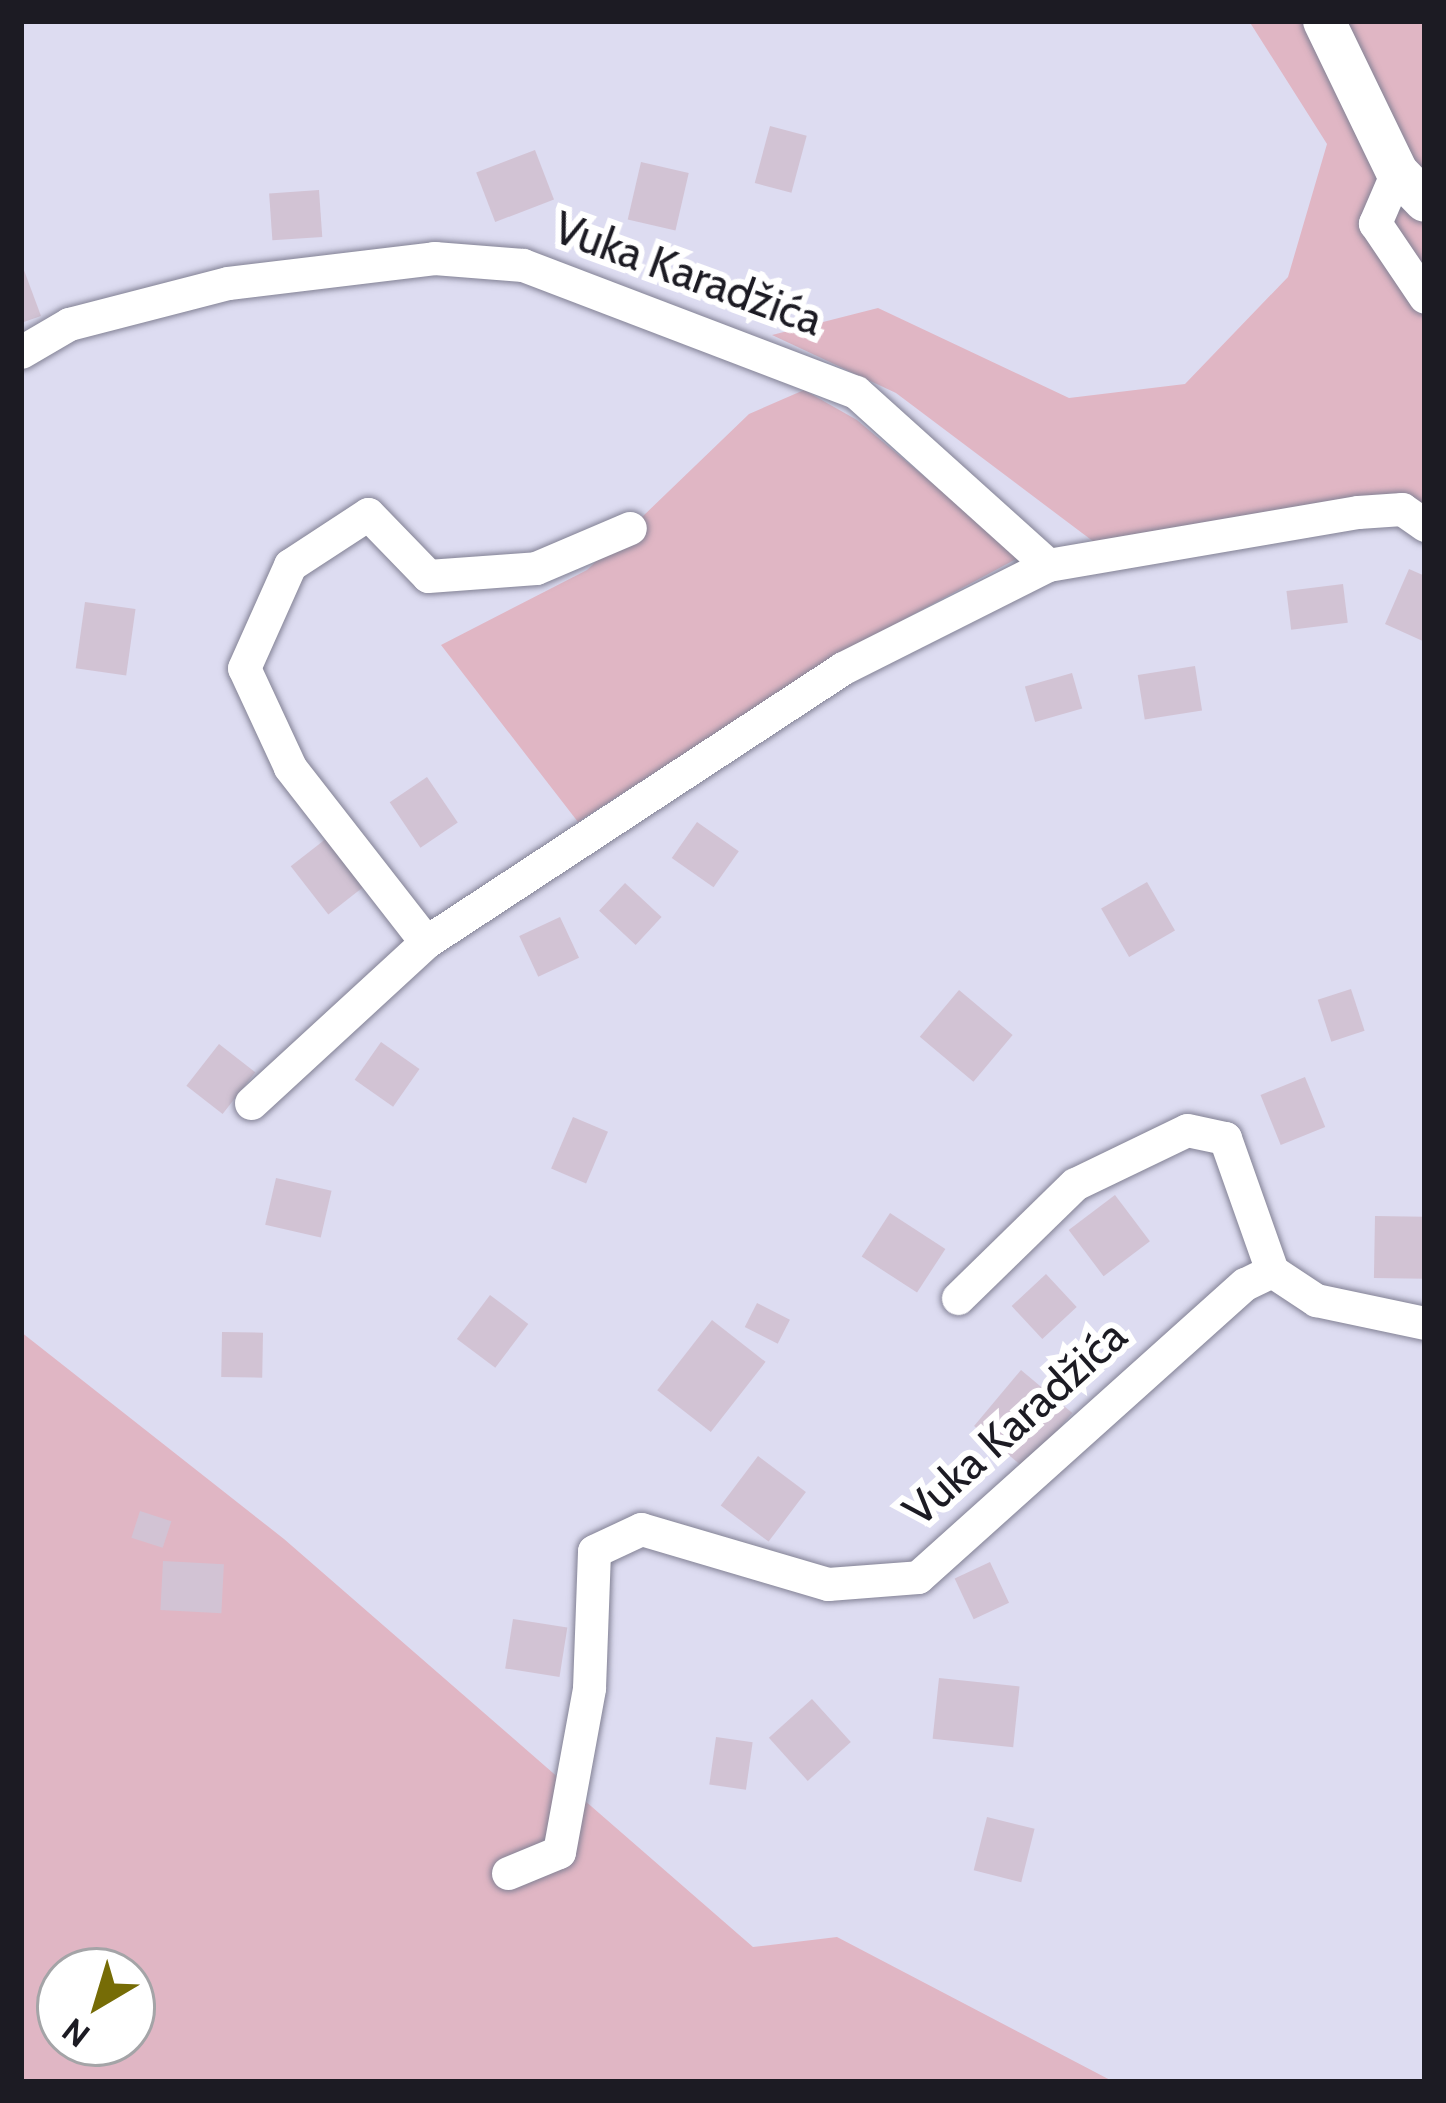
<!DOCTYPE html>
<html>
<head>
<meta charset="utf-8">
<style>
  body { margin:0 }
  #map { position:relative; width:1446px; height:2103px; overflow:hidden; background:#dddcf1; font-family:Cabin,sans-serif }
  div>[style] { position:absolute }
  .green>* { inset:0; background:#e0b6c4 }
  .building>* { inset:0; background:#d2c3d4; transform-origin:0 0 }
  .roads { filter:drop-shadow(0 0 3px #828194) drop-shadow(0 0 3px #828194) }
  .minor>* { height:33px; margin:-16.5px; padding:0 16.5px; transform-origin:16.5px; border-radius:16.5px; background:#fff }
  .tertiary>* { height:42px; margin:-21px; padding:0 21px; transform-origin:21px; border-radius:21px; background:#fff }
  span { translate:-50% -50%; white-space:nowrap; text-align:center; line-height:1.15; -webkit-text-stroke:12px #fff; paint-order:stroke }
  .street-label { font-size:45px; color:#1c1b23 }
  .frame { position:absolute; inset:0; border:24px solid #1c1b23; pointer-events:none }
  .north { position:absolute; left:36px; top:1947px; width:120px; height:120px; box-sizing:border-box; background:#fff; border:3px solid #a4a4a7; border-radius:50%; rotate:218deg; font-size:33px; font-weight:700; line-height:48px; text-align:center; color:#1c1b23 }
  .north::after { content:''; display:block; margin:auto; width:42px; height:54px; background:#766c06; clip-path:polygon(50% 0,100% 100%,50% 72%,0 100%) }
</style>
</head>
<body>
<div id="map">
  <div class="green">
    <div style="clip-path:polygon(1249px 21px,1425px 21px,1425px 521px,1102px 548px,896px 393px,772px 335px,878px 308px,1069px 398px,1185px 384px,1288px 277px,1327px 144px)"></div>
    <div style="clip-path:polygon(804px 390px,857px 420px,1020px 557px,834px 657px,578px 822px,441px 645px,587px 570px,749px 414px)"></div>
    <div style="clip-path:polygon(evenodd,21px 1332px,284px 1539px,753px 1947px,837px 1937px,1114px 2082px,21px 2082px,21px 1332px,60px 1971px,132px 1971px,132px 2043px,60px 2043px,60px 1971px)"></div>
  </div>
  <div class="building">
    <div style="left:770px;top:126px;width:38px;height:59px;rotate:15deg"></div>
    <div style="left:535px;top:150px;width:53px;height:63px;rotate:69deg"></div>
    <div style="left:641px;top:162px;width:49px;height:59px;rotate:13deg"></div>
    <div style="left:319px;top:190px;width:47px;height:50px;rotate:86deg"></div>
    <div style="clip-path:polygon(21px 262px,41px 316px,21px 323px)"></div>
    <div style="clip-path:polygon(1409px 569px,1425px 576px,1425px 642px,1385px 624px)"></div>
    <div style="left:1343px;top:584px;width:39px;height:57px;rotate:83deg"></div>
    <div style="left:85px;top:602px;width:51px;height:67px;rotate:8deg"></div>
    <div style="left:1195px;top:666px;width:45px;height:58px;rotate:81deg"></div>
    <div style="left:1072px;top:673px;width:37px;height:49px;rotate:74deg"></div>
    <div style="left:427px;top:777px;width:55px;height:45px;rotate:56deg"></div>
    <div style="left:697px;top:822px;width:51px;height:44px;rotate:35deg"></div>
    <div style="left:327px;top:838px;width:61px;height:46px;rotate:52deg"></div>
    <div style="left:1147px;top:882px;width:56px;height:53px;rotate:60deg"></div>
    <div style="left:625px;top:883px;width:50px;height:38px;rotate:43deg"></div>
    <div style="left:560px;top:917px;width:45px;height:45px;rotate:65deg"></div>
    <div style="left:1351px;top:989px;width:44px;height:35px;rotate:72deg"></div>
    <div style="left:959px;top:990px;width:70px;height:61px;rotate:40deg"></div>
    <div style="left:381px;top:1042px;width:47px;height:46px;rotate:35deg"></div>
    <div style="left:219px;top:1044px;width:46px;height:53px;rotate:38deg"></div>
    <div style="left:1305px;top:1077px;width:54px;height:48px;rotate:68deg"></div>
    <div style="left:573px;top:1117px;width:38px;height:56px;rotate:23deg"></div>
    <div style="left:276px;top:1178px;width:57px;height:48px;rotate:13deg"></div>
    <div style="left:1115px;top:1195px;width:58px;height:58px;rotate:53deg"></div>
    <div style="left:890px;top:1213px;width:66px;height:52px;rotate:33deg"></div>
    <div style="left:1375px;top:1216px;width:50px;height:62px;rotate:1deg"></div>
    <div style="left:1046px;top:1274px;width:45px;height:47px;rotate:47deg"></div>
    <div style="left:490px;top:1295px;width:48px;height:55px;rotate:37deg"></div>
    <div style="left:757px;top:1303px;width:37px;height:27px;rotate:27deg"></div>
    <div style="left:712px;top:1320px;width:68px;height:89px;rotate:38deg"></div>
    <div style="left:222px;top:1332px;width:41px;height:45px;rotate:1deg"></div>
    <div style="left:1021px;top:1370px;width:67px;height:73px;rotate:40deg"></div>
    <div style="left:758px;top:1456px;width:60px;height:62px;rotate:37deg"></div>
    <div style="left:140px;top:1511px;width:33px;height:28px;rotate:18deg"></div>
    <div style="left:163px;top:1561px;width:61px;height:49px;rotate:3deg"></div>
    <div style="left:990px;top:1562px;width:45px;height:39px;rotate:65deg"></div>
    <div style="left:513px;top:1619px;width:55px;height:50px;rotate:9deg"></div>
    <div style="left:939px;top:1678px;width:81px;height:61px;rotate:6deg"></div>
    <div style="left:812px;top:1699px;width:58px;height:58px;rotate:48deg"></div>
    <div style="left:716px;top:1737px;width:37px;height:48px;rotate:8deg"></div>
    <div style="left:987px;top:1817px;width:49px;height:55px;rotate:14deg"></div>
  </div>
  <div class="roads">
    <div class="minor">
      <div style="left:1397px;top:172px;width:56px;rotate:113.3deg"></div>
      <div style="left:1375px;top:223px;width:89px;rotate:56deg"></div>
      <div style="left:21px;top:352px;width:56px;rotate:-30.3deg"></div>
      <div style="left:69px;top:324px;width:164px;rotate:-14.5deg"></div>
      <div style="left:228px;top:283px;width:208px;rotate:-6.9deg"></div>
      <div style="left:434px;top:258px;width:89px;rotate:4.5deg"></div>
      <div style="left:523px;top:265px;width:356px;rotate:20.9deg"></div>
      <div style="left:856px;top:392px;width:258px;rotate:42deg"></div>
      <div style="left:426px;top:942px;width:222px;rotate:-127.9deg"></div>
      <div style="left:290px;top:767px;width:109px;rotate:-114.9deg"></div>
      <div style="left:244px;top:668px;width:113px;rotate:-65.9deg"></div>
      <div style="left:290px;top:565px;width:93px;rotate:-33.2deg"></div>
      <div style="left:368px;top:514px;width:86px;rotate:45.9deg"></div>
      <div style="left:428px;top:576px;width:108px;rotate:-4.2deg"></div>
      <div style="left:536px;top:568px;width:102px;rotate:-23.1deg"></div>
      <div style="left:251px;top:1103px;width:238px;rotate:-42.6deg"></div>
      <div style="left:426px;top:942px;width:499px;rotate:-33.3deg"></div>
      <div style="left:843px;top:668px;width:229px;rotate:-26.7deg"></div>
      <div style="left:1048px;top:565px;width:314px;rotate:-9.7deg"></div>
      <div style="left:1358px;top:512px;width:44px;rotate:-3.9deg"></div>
      <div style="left:1402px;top:509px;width:28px;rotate:35deg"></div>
      <div style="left:958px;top:1298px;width:163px;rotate:-44.3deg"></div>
      <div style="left:1075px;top:1184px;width:124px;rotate:-25.7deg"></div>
      <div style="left:1187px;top:1130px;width:39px;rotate:12deg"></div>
      <div style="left:1225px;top:1138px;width:141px;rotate:70.5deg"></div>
      <div style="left:508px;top:1873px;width:55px;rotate:-22.4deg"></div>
      <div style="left:559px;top:1852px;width:167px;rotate:-79.6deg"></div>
      <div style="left:589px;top:1688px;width:137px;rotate:-87.9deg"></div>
      <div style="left:594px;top:1551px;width:52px;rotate:-25.1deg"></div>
      <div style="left:641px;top:1529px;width:195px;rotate:16.4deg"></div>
      <div style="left:828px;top:1584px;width:90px;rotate:-4.4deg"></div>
      <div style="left:918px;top:1577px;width:439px;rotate:-41.9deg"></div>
      <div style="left:1245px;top:1284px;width:30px;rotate:-26deg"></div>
      <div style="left:1272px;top:1271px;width:53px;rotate:33.4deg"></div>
      <div style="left:1316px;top:1300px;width:111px;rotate:11.9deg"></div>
    </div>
    <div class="tertiary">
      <div style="left:1324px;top:21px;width:168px;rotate:64.2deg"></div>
      <div style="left:1397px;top:172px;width:40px;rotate:46deg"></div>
    </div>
  </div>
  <div class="street-label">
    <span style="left:688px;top:274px;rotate:20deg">Vuka Karadžića</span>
    <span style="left:1015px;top:1423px;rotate:-42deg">Vuka Karadžića</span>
  </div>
  <div class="frame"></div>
  <div class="north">N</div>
</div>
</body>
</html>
